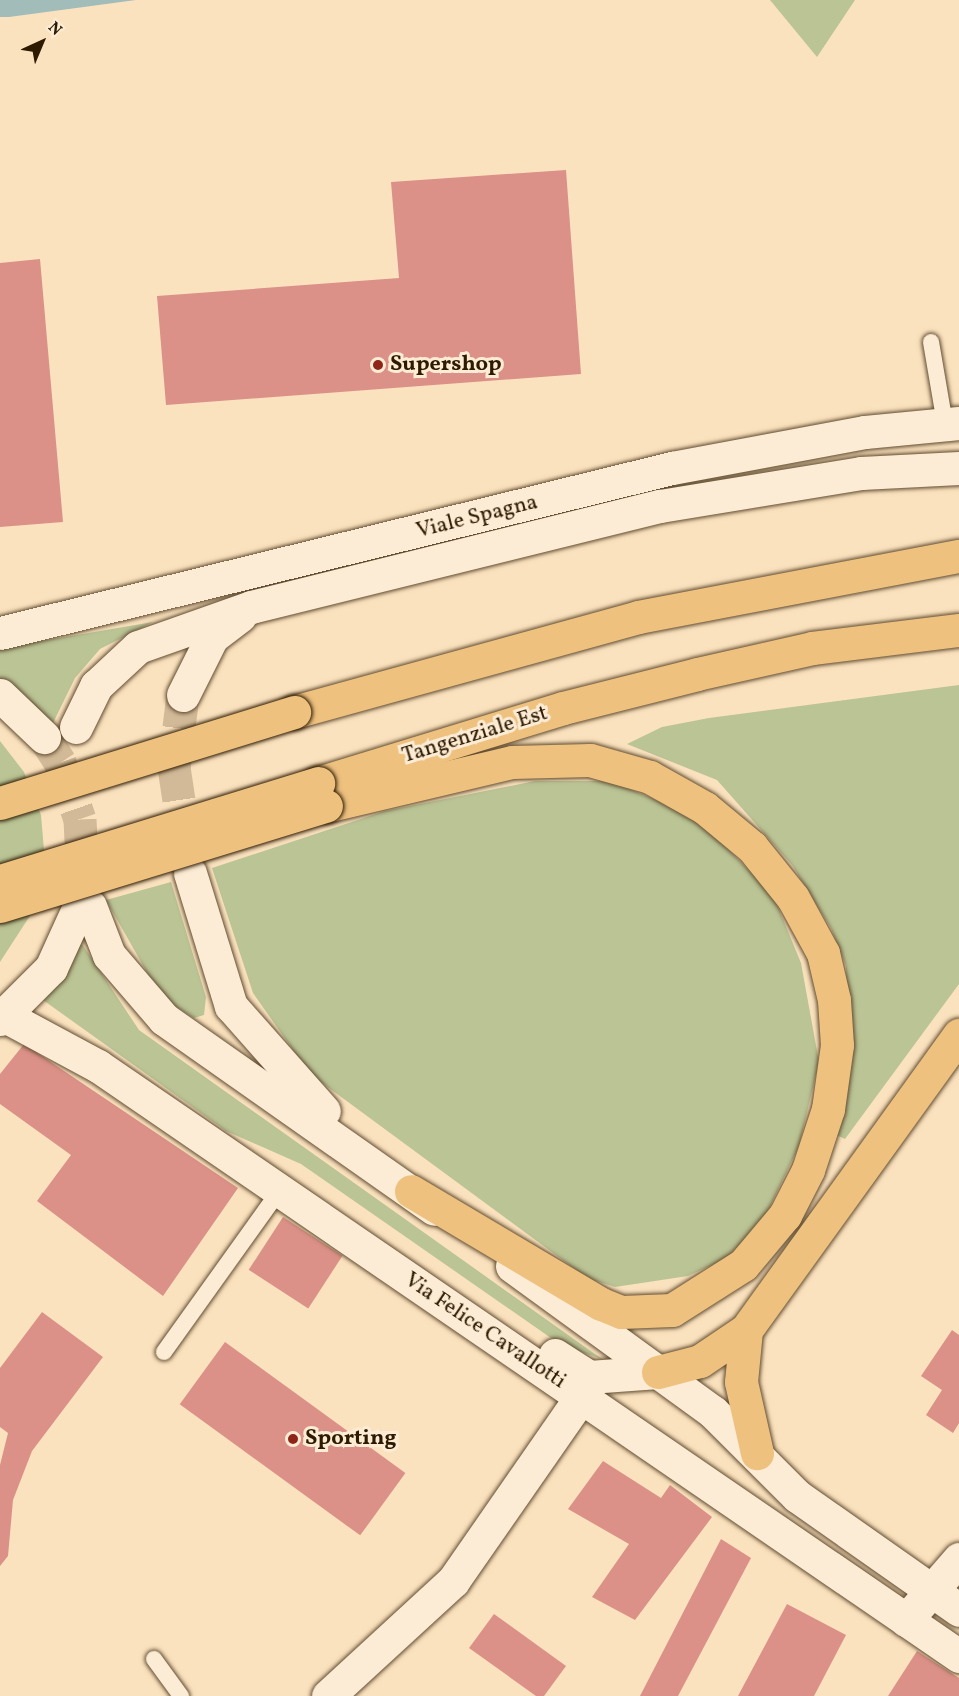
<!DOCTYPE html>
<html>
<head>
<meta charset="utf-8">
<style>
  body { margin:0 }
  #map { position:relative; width:959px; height:1696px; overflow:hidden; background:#fbe2be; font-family:Vollkorn,serif }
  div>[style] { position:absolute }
  .green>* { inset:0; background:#bac495 }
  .water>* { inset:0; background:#a2bcba }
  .building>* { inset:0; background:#db9187; transform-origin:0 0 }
  .tertiary-tunnel>* { height:33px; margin-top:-16.5px; transform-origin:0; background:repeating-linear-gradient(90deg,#d2ba98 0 33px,transparent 0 49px) }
  .roads { filter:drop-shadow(0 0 2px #604c30) drop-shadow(0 0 2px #604c30) }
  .service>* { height:16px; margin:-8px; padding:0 8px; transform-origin:8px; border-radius:8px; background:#fcecd5 }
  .minor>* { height:33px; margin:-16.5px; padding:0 16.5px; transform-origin:16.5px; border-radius:16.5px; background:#fcecd5 }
  .tertiary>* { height:33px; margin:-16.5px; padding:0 16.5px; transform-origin:16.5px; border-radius:16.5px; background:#fcecd5 }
  .motorway>* { height:33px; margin:-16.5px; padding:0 16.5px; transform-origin:16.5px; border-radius:16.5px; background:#eec17f }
  .bridges { filter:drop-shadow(0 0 2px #2d1a01) drop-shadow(0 0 2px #2d1a01) }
  .motorway-bridge>* { height:33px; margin:-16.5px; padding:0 16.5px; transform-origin:16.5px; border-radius:16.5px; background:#eec17f }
  .dots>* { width:16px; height:16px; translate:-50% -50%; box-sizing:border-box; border:3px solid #fcecd5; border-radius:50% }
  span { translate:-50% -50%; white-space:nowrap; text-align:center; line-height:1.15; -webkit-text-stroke:6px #fcecd5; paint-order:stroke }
  .poi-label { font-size:22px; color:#2d1a01; font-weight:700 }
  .left { translate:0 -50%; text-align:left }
  .street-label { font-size:22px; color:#2d1a01 }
  .north { position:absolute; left:12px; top:12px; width:60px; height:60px; -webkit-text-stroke:4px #fcecd5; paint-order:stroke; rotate:44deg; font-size:16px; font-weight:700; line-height:24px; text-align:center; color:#2d1a01 }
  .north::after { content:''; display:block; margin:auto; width:21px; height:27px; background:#2d1a01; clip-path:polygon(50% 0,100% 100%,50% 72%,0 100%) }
</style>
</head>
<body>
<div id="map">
  <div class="green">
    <div style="clip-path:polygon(770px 0,855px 0,817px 57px)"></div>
    <div style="clip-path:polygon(153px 622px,100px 649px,75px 678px,52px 725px,0 680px,0 648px)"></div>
    <div style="clip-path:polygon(959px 685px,959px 984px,845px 1139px,834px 1134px,850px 1074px,846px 966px,831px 928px,792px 865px,717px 780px,627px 744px,662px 727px,709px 718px)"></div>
    <div style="clip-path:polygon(0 741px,24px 772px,41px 815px,45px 862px,35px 908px,0 962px)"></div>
    <div style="clip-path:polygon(535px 781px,610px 781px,678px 809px,719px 840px,773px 895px,801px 963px,819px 1062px,799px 1146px,762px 1223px,725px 1259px,688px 1276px,615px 1287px,587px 1278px,310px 1074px,253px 993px,212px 868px,385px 811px)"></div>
    <div style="clip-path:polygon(171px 882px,206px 997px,204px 1015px,194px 1018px,170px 1003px,149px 976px,106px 900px)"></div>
    <div style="clip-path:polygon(78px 938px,139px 1030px,602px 1359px,561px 1345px,301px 1164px,226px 1131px,36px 995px)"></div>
  </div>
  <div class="water">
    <div style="clip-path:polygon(0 0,136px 0,9px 17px,0 17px)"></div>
  </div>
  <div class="building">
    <div style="clip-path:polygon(566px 170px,581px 374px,166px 405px,157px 296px,399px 278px,391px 182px)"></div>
    <div style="clip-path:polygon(40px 259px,63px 522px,0 527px,0 263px)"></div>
    <div style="clip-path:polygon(24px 1044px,238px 1188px,163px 1296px,37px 1201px,71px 1155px,0 1104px,0 1074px)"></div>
    <div style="left:283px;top:1217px;width:71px;height:63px;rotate:33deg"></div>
    <div style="clip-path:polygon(42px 1312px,103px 1357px,32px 1451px,13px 1500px,8px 1556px,0 1566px,0 1465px,8px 1433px,0 1427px,0 1368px)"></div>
    <div style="clip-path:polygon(952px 1330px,959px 1335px,959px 1423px,953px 1433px,926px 1415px,942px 1390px,921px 1376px)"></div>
    <div style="left:225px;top:1342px;width:223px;height:77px;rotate:36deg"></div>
    <div style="clip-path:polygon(603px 1461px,661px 1498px,670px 1485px,712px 1517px,635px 1620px,592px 1597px,629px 1544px,568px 1509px)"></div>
    <div style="clip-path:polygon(721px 1539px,751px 1558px,678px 1696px,640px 1696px)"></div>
    <div style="clip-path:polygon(787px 1604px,846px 1635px,814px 1696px,738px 1696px)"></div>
    <div style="clip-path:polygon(494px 1614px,566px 1666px,544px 1696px,536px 1696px,469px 1648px)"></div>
    <div style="clip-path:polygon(917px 1651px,959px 1678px,959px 1696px,888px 1696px)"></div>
  </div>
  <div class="tertiary-tunnel">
    <div style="left:183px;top:695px;width:73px;rotate:97.1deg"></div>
    <div style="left:174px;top:767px;width:87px;rotate:81.4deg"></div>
    <div style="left:44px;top:737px;width:30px;rotate:57deg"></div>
    <div style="left:60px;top:762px;width:60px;rotate:70.7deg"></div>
    <div style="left:80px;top:819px;width:63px;rotate:87.3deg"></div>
  </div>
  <div class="roads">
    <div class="service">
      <div style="left:931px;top:342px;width:83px;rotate:80.3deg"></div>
      <div style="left:164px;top:1352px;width:199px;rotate:-54.4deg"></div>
      <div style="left:154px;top:1659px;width:46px;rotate:53.9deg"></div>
    </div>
    <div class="minor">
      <div style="left:906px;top:1620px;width:81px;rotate:-49deg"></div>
      <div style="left:328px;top:1696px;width:170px;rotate:-42.6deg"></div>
      <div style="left:453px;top:1581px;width:224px;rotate:-55.2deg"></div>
    </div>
    <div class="tertiary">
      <div style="left:0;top:633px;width:692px;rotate:-13.8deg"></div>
      <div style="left:672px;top:468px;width:196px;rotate:-10.6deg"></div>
      <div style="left:865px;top:432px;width:94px;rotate:-5.5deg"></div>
      <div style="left:0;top:695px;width:61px;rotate:43.7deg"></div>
      <div style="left:183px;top:695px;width:65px;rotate:-63.4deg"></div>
      <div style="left:212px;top:637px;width:35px;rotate:-37deg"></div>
      <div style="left:76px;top:727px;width:46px;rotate:-64deg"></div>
      <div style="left:96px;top:686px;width:57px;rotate:-42.9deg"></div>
      <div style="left:138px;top:647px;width:120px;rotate:-19.5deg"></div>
      <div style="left:251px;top:607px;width:421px;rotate:-13.9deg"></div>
      <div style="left:660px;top:506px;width:204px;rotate:-9.3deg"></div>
      <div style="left:861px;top:473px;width:98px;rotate:-2.9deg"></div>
      <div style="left:190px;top:873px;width:139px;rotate:72.9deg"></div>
      <div style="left:231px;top:1006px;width:140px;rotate:48.5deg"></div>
      <div style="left:90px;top:906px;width:53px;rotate:68.8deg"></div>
      <div style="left:109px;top:955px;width:84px;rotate:49.3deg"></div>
      <div style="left:164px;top:1019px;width:330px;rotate:35.1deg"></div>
      <div style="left:5px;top:1016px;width:106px;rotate:28.3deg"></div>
      <div style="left:98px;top:1066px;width:1044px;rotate:34.42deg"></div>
      <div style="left:0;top:1019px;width:72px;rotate:-45deg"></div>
      <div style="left:51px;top:968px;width:63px;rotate:-65.5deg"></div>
      <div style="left:512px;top:1266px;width:248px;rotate:36deg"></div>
      <div style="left:713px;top:1412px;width:119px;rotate:45deg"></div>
      <div style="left:797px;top:1496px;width:198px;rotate:35.1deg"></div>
      <div style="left:555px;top:1355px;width:40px;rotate:32.9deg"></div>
      <div style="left:589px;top:1377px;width:69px;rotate:-4.1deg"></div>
    </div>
    <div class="motorway">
      <div style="left:294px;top:712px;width:357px;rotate:-15.4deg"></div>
      <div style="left:638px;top:617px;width:327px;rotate:-10.8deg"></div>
      <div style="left:318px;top:783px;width:256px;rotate:-17deg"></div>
      <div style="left:563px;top:708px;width:138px;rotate:-14.2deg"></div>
      <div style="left:697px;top:674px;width:118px;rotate:-12.7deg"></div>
      <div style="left:812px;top:648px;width:148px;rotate:-7deg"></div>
      <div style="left:326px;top:806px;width:191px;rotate:-13.3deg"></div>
      <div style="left:512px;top:762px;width:78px;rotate:-1.5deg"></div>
      <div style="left:590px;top:760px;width:62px;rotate:15.8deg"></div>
      <div style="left:650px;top:777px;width:63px;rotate:29.4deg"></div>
      <div style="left:705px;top:808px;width:61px;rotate:39.7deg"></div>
      <div style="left:752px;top:847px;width:65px;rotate:51.2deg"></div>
      <div style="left:793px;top:898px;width:63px;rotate:61.4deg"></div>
      <div style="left:823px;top:953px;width:48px;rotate:76.8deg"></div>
      <div style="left:834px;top:1000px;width:45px;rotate:86.2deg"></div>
      <div style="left:837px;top:1045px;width:65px;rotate:98deg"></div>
      <div style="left:828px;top:1109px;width:64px;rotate:108.2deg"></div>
      <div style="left:808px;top:1170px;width:51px;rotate:117.1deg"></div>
      <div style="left:785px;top:1215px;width:65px;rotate:130deg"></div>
      <div style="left:743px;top:1265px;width:84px;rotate:147.6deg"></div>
      <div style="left:672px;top:1310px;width:51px;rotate:177.8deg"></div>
      <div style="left:621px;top:1312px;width:22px;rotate:-158deg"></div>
      <div style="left:601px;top:1304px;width:221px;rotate:-149.3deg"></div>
      <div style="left:746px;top:1330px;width:52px;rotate:95.5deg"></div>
      <div style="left:741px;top:1382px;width:73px;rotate:77.3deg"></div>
      <div style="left:658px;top:1372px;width:43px;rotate:-14.7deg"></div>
      <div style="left:700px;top:1361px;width:55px;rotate:-34deg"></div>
      <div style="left:746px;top:1330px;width:364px;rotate:-54.2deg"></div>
    </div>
  </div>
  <div class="bridges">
    <div class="motorway-bridge">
      <div style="left:0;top:803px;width:308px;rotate:-17.2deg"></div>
      <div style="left:0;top:881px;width:333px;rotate:-17.1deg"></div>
      <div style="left:0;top:906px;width:341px;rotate:-17.1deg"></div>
    </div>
  </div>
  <div class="dots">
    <div style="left:378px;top:365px;background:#8f2418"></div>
    <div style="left:293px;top:1439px;background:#8f2418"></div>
  </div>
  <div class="poi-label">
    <span class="left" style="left:390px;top:365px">Supershop</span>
    <span class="left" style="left:305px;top:1439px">Sporting</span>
  </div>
  <div class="street-label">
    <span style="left:477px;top:517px;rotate:-14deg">Viale Spagna</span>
    <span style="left:475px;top:735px;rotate:-17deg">Tangenziale Est</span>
    <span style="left:485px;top:1331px;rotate:34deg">Via Felice Cavallotti</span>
  </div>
  <div class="north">N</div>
</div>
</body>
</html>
